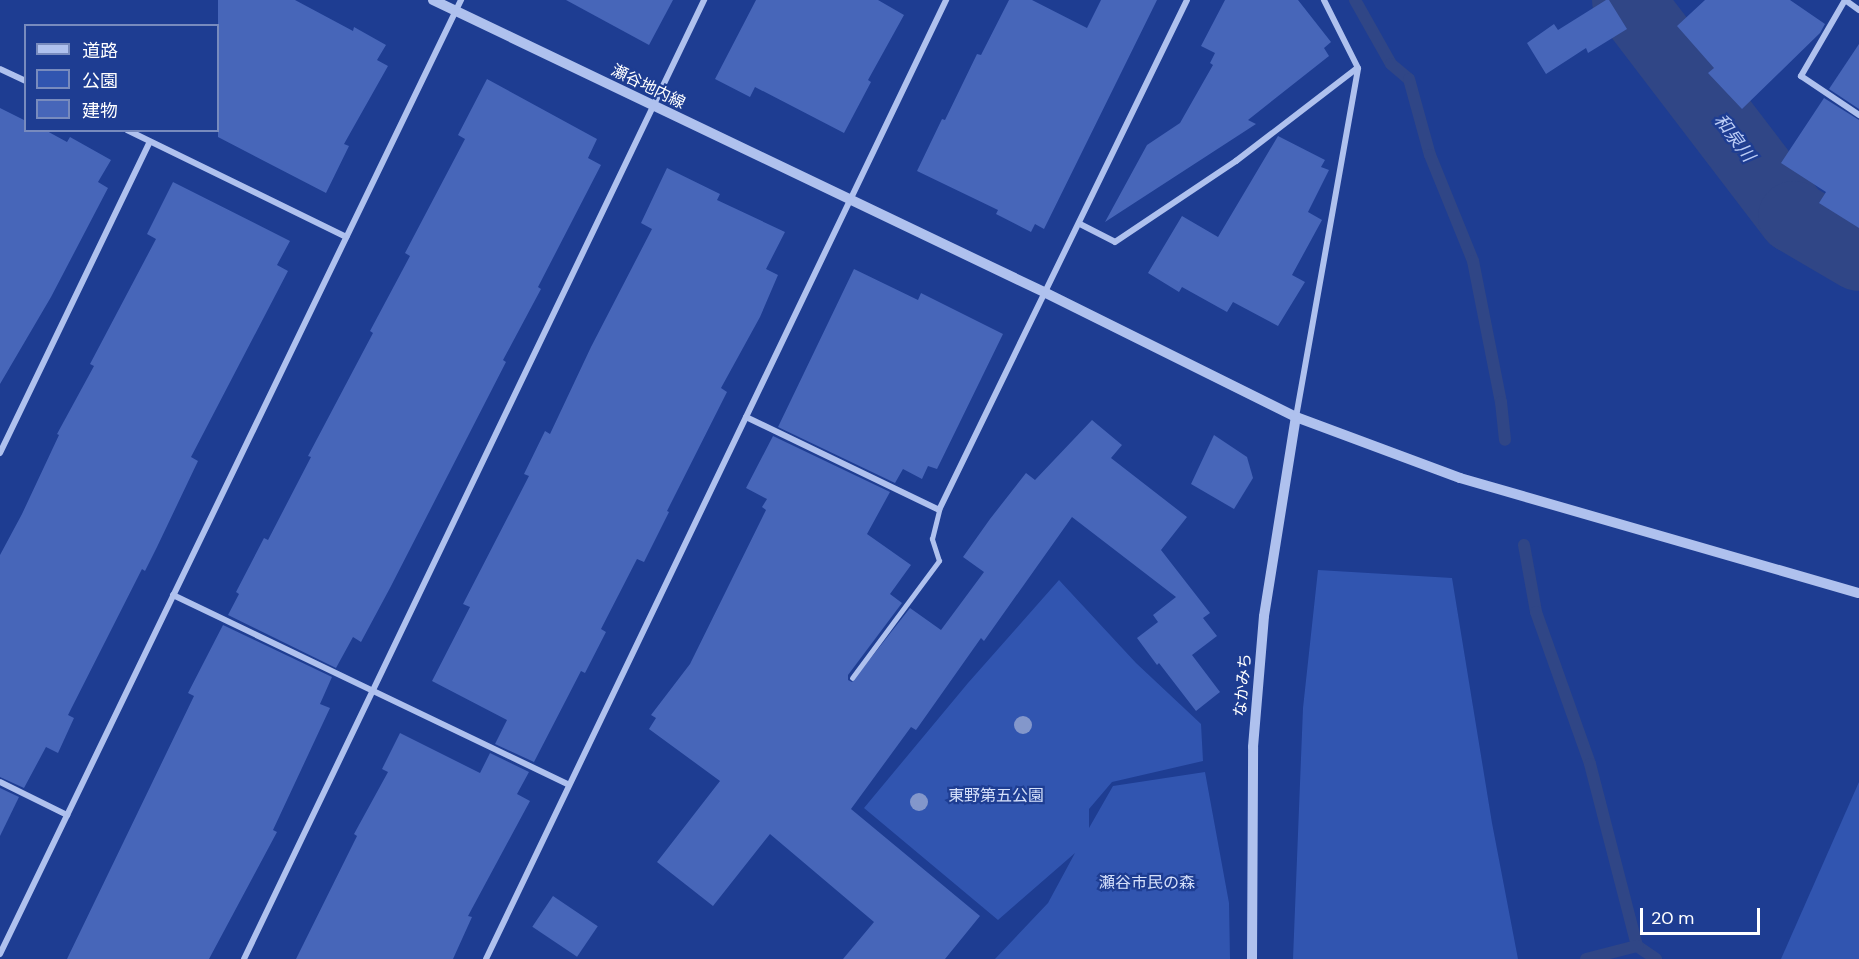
<!DOCTYPE html>
<html>
<head>
<meta charset="utf-8">
<style>
  body { margin:0 }
  #map { position:relative; width:1859px; height:959px; overflow:hidden; background:#1e3d92; font-family:"DM Sans","Noto Sans JP",sans-serif }
  div>[style] { position:absolute }
  .green>* { inset:0; background:#3155b0 }
  .stream>* { height:12px; margin:-6px; padding:0 6px; transform-origin:6px; border-radius:6px; background:#304686 }
  .river>* { height:72px; margin:-36px; padding:0 36px; transform-origin:36px; border-radius:36px; background:#304686 }
  .building>* { inset:0; background:#4766b9; transform-origin:0 0 }
  .service>* { height:4.5px; margin:-2.25px; padding:0 2.25px; transform-origin:2.25px; border-radius:2.25px; background:#afc1ee }
  .minor>* { height:6px; margin:-3px; padding:0 3px; transform-origin:3px; border-radius:3px; background:#afc1ee }
  .tertiary>* { height:10px; margin:-5px; padding:0 5px; transform-origin:5px; border-radius:5px; background:#afc1ee }
  .trees>* { width:18px; height:18px; margin:-9px; border-radius:50%; background:#8397cb }
  span { translate:-50% -50%; white-space:nowrap; text-align:center; line-height:1.15; -webkit-text-stroke:4.5px #1e3d92; paint-order:stroke }
  .street-label { font-size:16px; color:#fff }
  .park-label { font-size:16px; color:#d5e0fa }
  .water-label { font-size:18px; color:#bbccf5; font-style:italic }
  .legend { position:absolute; left:24px; top:24px; width:195px; height:108px; box-sizing:border-box; background:#1e3d92; border:2px solid #788bbe; margin:0; padding:8px 10px; list-style:none; font-size:18px; color:#fff }
  .legend li { display:flex; align-items:center; gap:12px; height:30px }
  .legend b { width:30px; border:2px solid #788bbe }
  .scale { position:absolute; left:1640px; top:908px; width:120px; height:27px; box-sizing:border-box; border:3px solid #fff; border-top:0; padding-left:8px; font-size:18px; line-height:21px; white-space:nowrap; color:#fff; -webkit-text-stroke:4px #1e3d92; paint-order:stroke }
</style>
</head>
<body>
<div id="map">
  <div class="green">
    <div style="clip-path:polygon(1318px 570px,1452px 578px,1492px 823px,1518px 959px,1293px 959px,1303px 708px)"></div>
    <div style="clip-path:polygon(1059px 580px,1136px 663px,1201px 724px,1203px 761px,1112px 782px,1089px 809px,1089px 828px,1113px 786px,1205px 772px,1229px 903px,1230px 959px,995px 959px,1048px 903px,1075px 853px,998px 920px,864px 808px,968px 683px)"></div>
    <div style="clip-path:polygon(1859px 782px,1859px 959px,1781px 959px)"></div>
  </div>
  <div class="stream">
    <div style="left:1355px;top:0;width:73px;rotate:60.6deg"></div>
    <div style="left:1391px;top:64px;width:23px;rotate:40deg"></div>
    <div style="left:1409px;top:79px;width:79px;rotate:74.6deg"></div>
    <div style="left:1430px;top:155px;width:114px;rotate:67.9deg"></div>
    <div style="left:1473px;top:261px;width:144px;rotate:78.8deg"></div>
    <div style="left:1501px;top:402px;width:38px;rotate:84deg"></div>
    <div style="left:1524px;top:545px;width:68px;rotate:79.8deg"></div>
    <div style="left:1536px;top:612px;width:161px;rotate:70.4deg"></div>
    <div style="left:1590px;top:764px;width:188px;rotate:75.5deg"></div>
    <div style="left:1637px;top:946px;width:23px;rotate:34deg"></div>
    <div style="left:1586px;top:959px;width:53px;rotate:-14.3deg"></div>
  </div>
  <div class="river">
    <div style="left:1628px;top:0;width:273px;rotate:52.6deg"></div>
    <div style="left:1794px;top:217px;width:75px;rotate:30.3deg"></div>
  </div>
  <div class="building">
    <div style="clip-path:polygon(218px 0,295px 0,353px 31px,354px 27px,386px 45px,377px 60px,388px 66px,344px 144px,349px 146px,326px 193px,218px 137px)"></div>
    <div style="clip-path:polygon(566px 0,673px 0,649px 45px)"></div>
    <div style="clip-path:polygon(756px 0,878px 0,904px 15px,868px 80px,871px 82px,844px 133px,755px 87px,750px 97px,715px 79px)"></div>
    <div style="clip-path:polygon(1009px 0,1032px 0,1087px 28px,1101px 0,1157px 0,1044px 229px,1035px 224px,1031px 232px,996px 214px,998px 210px,917px 171px,942px 119px,945px 120px,977px 54px,981px 55px)"></div>
    <div style="clip-path:polygon(1225px 0,1298px 0,1331px 42px,1324px 48px,1329px 56px,1248px 120px,1256px 124px,1105px 222px,1147px 145px,1180px 123px,1213px 65px,1210px 63px,1215px 53px,1201px 46px)"></div>
    <div style="clip-path:polygon(1606px 0,1609px 0,1627px 29px,1588px 53px,1586px 48px,1546px 74px,1527px 43px,1554px 24px,1558px 30px)"></div>
    <div style="clip-path:polygon(1705px 0,1790px 0,1825px 24px,1820px 33px,1742px 109px,1708px 73px,1714px 68px,1677px 26px)"></div>
    <div style="clip-path:polygon(1859px 44px,1859px 109px,1829px 89px)"></div>
    <div style="clip-path:polygon(487px 79px,597px 139px,588px 158px,601px 165px,538px 287px,541px 289px,503px 360px,506px 362px,390px 588px,361px 642px,353px 637px,336px 668px,228px 615px,239px 594px,236px 592px,264px 538px,268px 540px,311px 457px,308px 456px,373px 333px,370px 331px,410px 256px,405px 253px,465px 139px,458px 135px)"></div>
    <div style="clip-path:polygon(1824px 98px,1859px 120px,1859px 228px,1819px 203px,1826px 192px,1781px 163px)"></div>
    <div style="clip-path:polygon(0 108px,26px 121px,26px 130px,45px 130px,67px 142px,70px 137px,111px 160px,98px 182px,108px 188px,51px 297px,0 384px)"></div>
    <div style="clip-path:polygon(1278px 136px,1325px 160px,1321px 167px,1329px 170px,1308px 212px,1322px 220px,1292px 275px,1305px 282px,1278px 326px,1233px 302px,1227px 312px,1182px 287px,1179px 292px,1148px 273px,1182px 216px,1218px 237px)"></div>
    <div style="clip-path:polygon(667px 168px,720px 194px,717px 200px,785px 232px,766px 269px,778px 275px,760px 317px,721px 388px,727px 392px,667px 511px,669px 512px,644px 562px,637px 559px,601px 629px,606px 632px,585px 673px,581px 671px,534px 762px,495px 744px,507px 720px,432px 681px,470px 607px,463px 604px,529px 476px,524px 474px,545px 431px,550px 434px,591px 347px,652px 229px,641px 223px)"></div>
    <div style="clip-path:polygon(173px 182px,290px 241px,277px 265px,288px 271px,191px 457px,198px 461px,157px 547px,145px 571px,142px 569px,68px 715px,74px 718px,58px 753px,46px 747px,24px 788px,0 777px,0 555px,22px 514px,59px 435px,57px 434px,94px 366px,90px 364px,156px 239px,147px 234px)"></div>
    <div style="clip-path:polygon(854px 269px,918px 300px,921px 293px,1003px 334px,937px 469px,928px 466px,922px 479px,903px 469px,895px 483px,778px 427px)"></div>
    <div style="clip-path:polygon(1092px 420px,1122px 445px,1111px 458px,1187px 517px,1161px 550px,1210px 613px,1203px 618px,1217px 636px,1192px 655px,1220px 692px,1196px 711px,1159px 663px,1157px 665px,1137px 638px,1158px 622px,1153px 615px,1176px 597px,1072px 517px,984px 641px,981px 638px,916px 730px,911px 727px,851px 809px,980px 916px,945px 959px,843px 959px,874px 922px,770px 834px,713px 906px,657px 862px,720px 781px,649px 729px,656px 718px,651px 715px,690px 664px,766px 510px,762px 507px,767px 499px,746px 488px,773px 436px,890px 492px,867px 534px,911px 565px,890px 594px,902px 603px,848px 675px,848px 680px,852px 682px,910px 608px,941px 630px,984px 572px,963px 557px,990px 519px,1026px 473px,1035px 480px)"></div>
    <div style="clip-path:polygon(1214px 435px,1247px 457px,1253px 478px,1234px 509px,1191px 484px)"></div>
    <div style="clip-path:polygon(223px 625px,332px 677px,320px 704px,330px 708px,273px 830px,277px 832px,209px 959px,67px 959px,194px 696px,188px 693px)"></div>
    <div style="clip-path:polygon(400px 733px,480px 773px,490px 753px,529px 772px,517px 794px,530px 801px,468px 916px,472px 917px,453px 959px,296px 959px,357px 836px,354px 834px,388px 772px,382px 769px)"></div>
    <div style="clip-path:polygon(0 788px,19px 797px,0 836px)"></div>
    <div style="left:553px;top:896px;width:54px;height:37px;rotate:34deg"></div>
  </div>
  <div class="service">
    <div style="left:852px;top:678px;width:146px;rotate:-53.4deg"></div>
    <div style="left:939px;top:561px;width:23px;rotate:-108deg"></div>
    <div style="left:932px;top:539px;width:30px;rotate:-76deg"></div>
  </div>
  <div class="minor">
    <div style="left:1859px;top:10px;width:17px;rotate:-144deg"></div>
    <div style="left:1845px;top:0;width:88px;rotate:120.1deg"></div>
    <div style="left:1801px;top:76px;width:70px;rotate:33.9deg"></div>
    <div style="left:0;top:69px;width:29px;rotate:25deg"></div>
    <div style="left:127px;top:130px;width:244px;rotate:26deg"></div>
    <div style="left:1080px;top:224px;width:39px;rotate:27deg"></div>
    <div style="left:1115px;top:242px;width:146px;rotate:-33.8deg"></div>
    <div style="left:1236px;top:161px;width:153px;rotate:-37.5deg"></div>
    <div style="left:746px;top:417px;width:214px;rotate:25.7deg"></div>
    <div style="left:939px;top:510px;width:567px;rotate:-64.07deg"></div>
    <div style="left:1296px;top:417px;width:354px;rotate:-79.9deg"></div>
    <div style="left:1358px;top:68px;width:76px;rotate:-116.6deg"></div>
    <div style="left:0;top:453px;width:345px;rotate:-64.3deg"></div>
    <div style="left:173px;top:595px;width:439px;rotate:25.6deg"></div>
    <div style="left:0;top:782px;width:75px;rotate:26.2deg"></div>
    <div style="left:0;top:954px;width:1060px;rotate:-64.21deg"></div>
    <div style="left:244px;top:959px;width:1064px;rotate:-64.37deg"></div>
    <div style="left:486px;top:959px;width:1064px;rotate:-64.37deg"></div>
  </div>
  <div class="tertiary">
    <div style="left:433px;top:0;width:679px;rotate:25.55deg"></div>
    <div style="left:1046px;top:293px;width:279px;rotate:26.4deg"></div>
    <div style="left:1296px;top:417px;width:175px;rotate:20.4deg"></div>
    <div style="left:1460px;top:478px;width:415px;rotate:16.1deg"></div>
    <div style="left:1252px;top:959px;width:212px;rotate:-89.7deg"></div>
    <div style="left:1253px;top:747px;width:131px;rotate:-85.2deg"></div>
    <div style="left:1264px;top:616px;width:202px;rotate:-80.9deg"></div>
  </div>
  <div class="trees">
    <div style="left:1023px;top:725px"></div>
    <div style="left:919px;top:802px"></div>
  </div>
  <div class="street-label">
    <span style="left:648px;top:87px;rotate:26deg">瀬谷地内線</span>
    <span style="left:1243px;top:685px;rotate:-85deg">なかみち</span>
  </div>
  <div class="park-label">
    <span style="left:996px;top:796px">東野第五公園</span>
    <span style="left:1147px;top:883px">瀬谷市民の森</span>
  </div>
  <div class="water-label">
    <span style="left:1734px;top:138px;rotate:53deg">和泉川</span>
  </div>
  <ul class="legend">
  <li><b style="height:8px;background:#afc1ee"></b>道路</li>
  <li><b style="height:16px;background:#3155b0"></b>公園</li>
  <li><b style="height:16px;background:#4766b9"></b>建物</li>
  </ul>
  <div class="scale">20 m</div>
</div>
</body>
</html>
